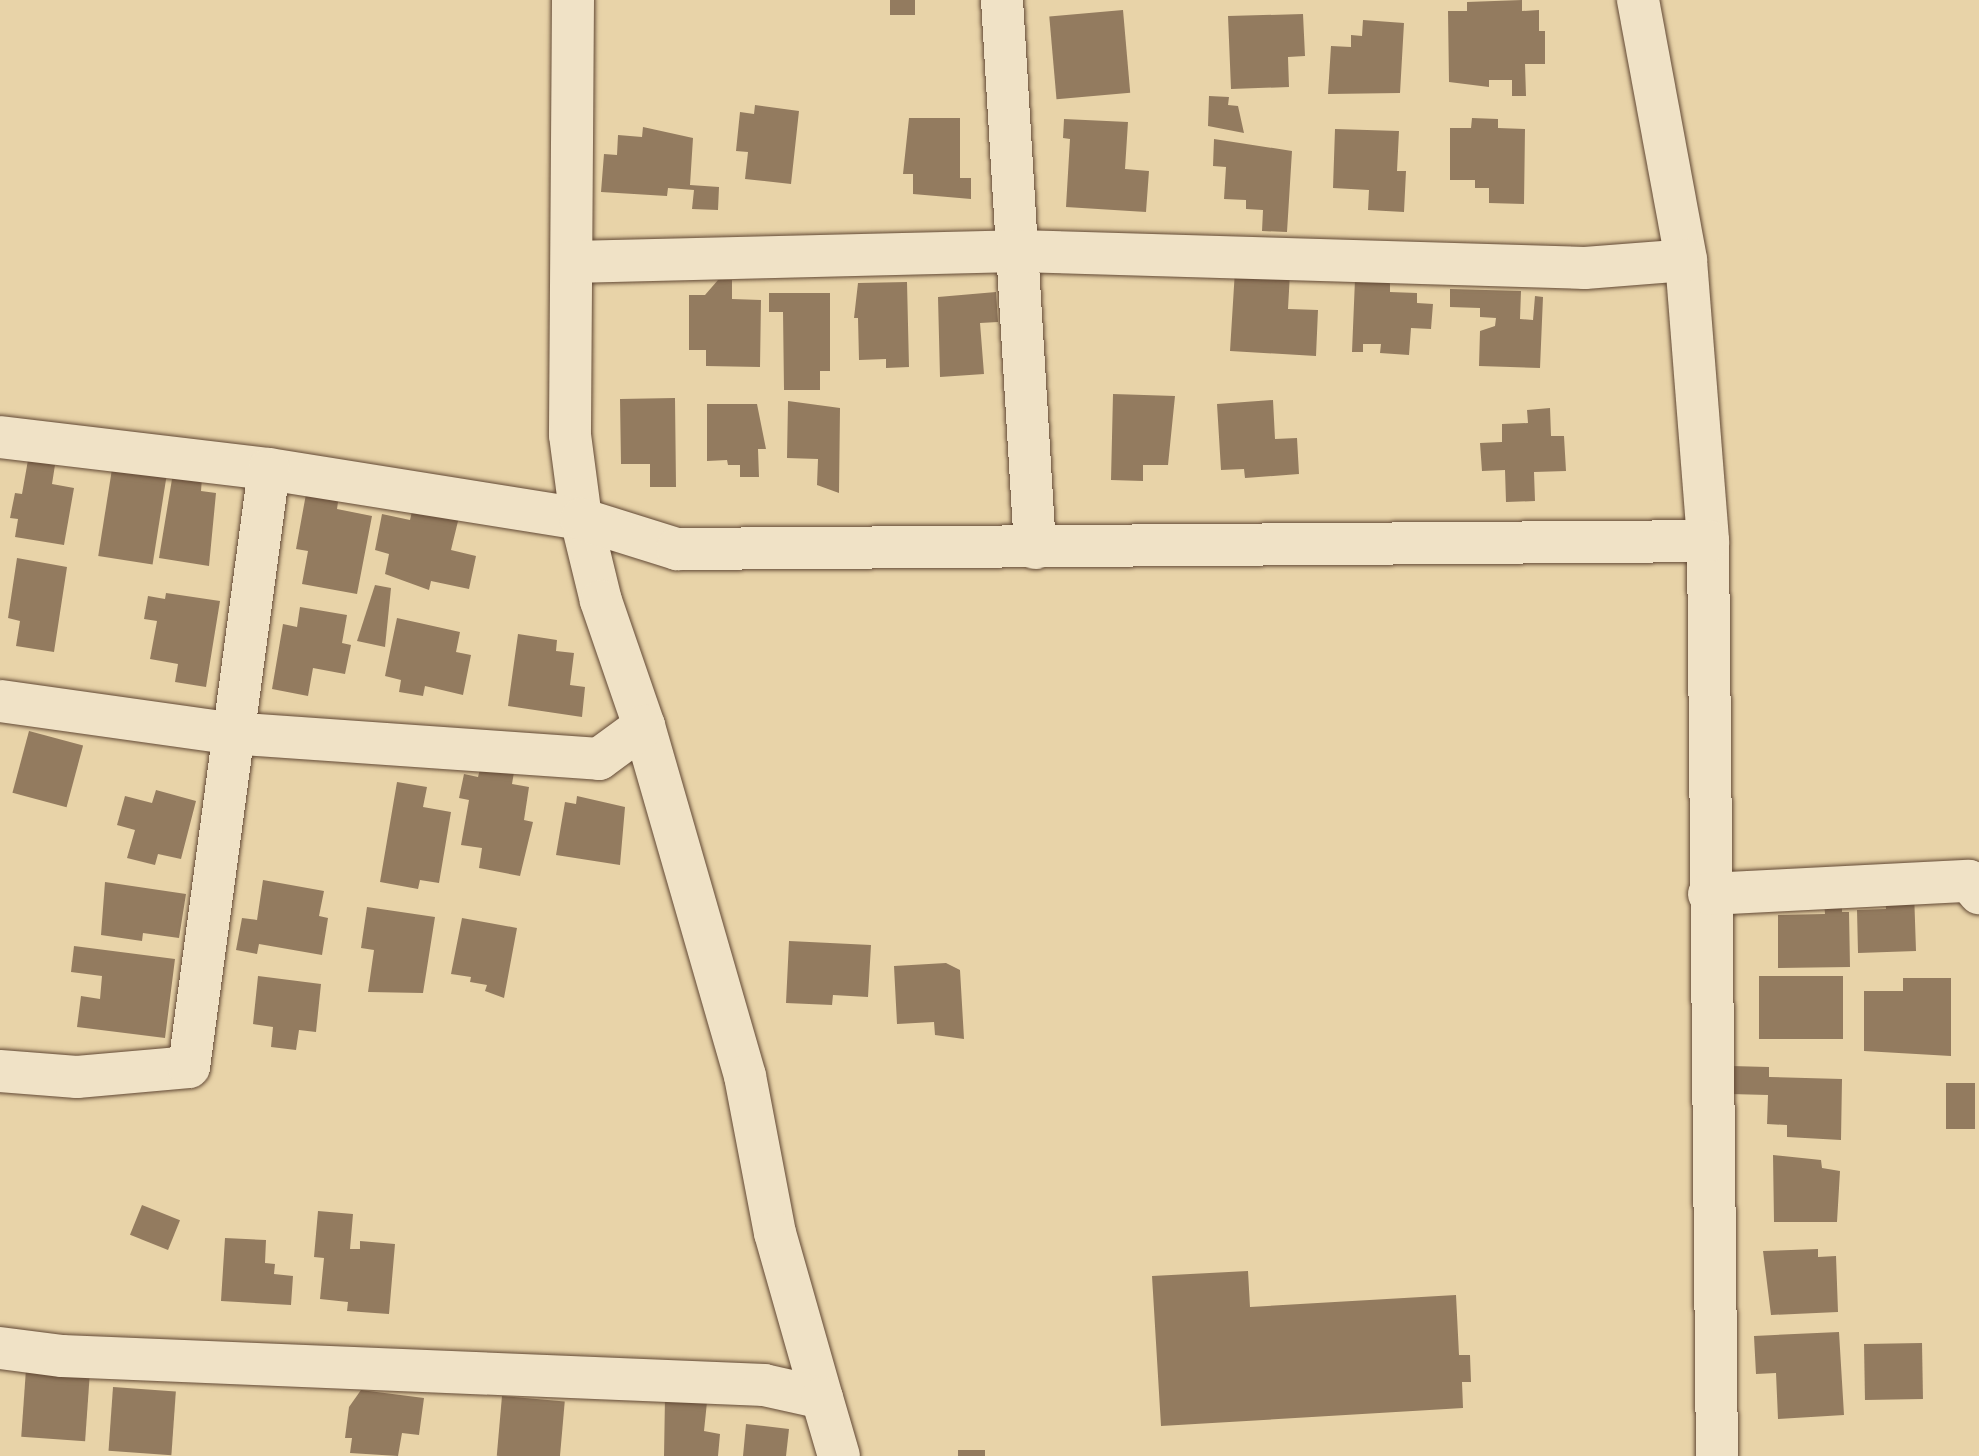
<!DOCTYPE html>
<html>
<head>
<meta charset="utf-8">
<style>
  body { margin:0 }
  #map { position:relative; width:1979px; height:1456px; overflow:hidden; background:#e8d3a8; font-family:"IM FELL French Canon",serif }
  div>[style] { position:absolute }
  .building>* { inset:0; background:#937b5f; transform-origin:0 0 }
  .roads { filter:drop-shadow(0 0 2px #624935) drop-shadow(0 0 2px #624935) }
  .minor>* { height:42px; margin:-21px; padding:0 21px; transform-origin:21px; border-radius:21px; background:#f0e2c6 }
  span { translate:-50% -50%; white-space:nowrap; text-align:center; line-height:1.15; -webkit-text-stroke:8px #f0e2c6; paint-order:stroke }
</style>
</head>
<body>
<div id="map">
  <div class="building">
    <div style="left:890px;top:0;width:25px;height:15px"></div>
    <div style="clip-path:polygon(1522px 0,1522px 11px,1539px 10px,1539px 31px,1545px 31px,1545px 64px,1525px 64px,1526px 96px,1512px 96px,1512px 80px,1489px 80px,1489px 87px,1449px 82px,1448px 11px,1467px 11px,1467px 2px)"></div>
    <div style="left:1123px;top:10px;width:83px;height:74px;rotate:85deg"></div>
    <div style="clip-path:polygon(1303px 14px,1305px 56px,1288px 57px,1289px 87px,1231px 89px,1228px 16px)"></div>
    <div style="clip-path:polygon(1363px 20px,1404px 23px,1400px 93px,1328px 94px,1331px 46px,1351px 47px,1351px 35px,1362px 36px)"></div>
    <div style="clip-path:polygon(1209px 96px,1229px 97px,1228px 105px,1238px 106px,1244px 133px,1208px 126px)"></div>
    <div style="clip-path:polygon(755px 105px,799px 111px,791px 184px,745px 179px,748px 152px,736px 151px,740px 112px,754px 114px)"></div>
    <div style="clip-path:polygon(909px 118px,960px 118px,960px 178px,971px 178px,971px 199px,913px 194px,913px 174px,903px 174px)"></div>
    <div style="clip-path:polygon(1472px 118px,1498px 119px,1498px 128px,1525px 129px,1524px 204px,1489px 203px,1489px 188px,1475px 188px,1475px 180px,1450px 180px,1450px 128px,1471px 128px)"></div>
    <div style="clip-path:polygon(1064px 119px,1128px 122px,1125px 169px,1149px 171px,1146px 212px,1066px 207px,1070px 139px,1063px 138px)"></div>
    <div style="clip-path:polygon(643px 127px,693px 138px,690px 185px,719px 187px,718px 210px,692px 209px,694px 190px,668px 188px,667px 196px,601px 192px,604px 154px,617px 155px,618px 135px,642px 137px)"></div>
    <div style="clip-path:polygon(1335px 129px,1399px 131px,1397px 171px,1406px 171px,1404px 212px,1368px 210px,1369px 190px,1333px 188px)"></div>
    <div style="clip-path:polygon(1214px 139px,1292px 151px,1287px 232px,1262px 231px,1263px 210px,1246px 209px,1246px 200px,1224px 199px,1226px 167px,1213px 166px)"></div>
    <div style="clip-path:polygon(1235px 270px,1290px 273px,1288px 309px,1318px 310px,1316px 356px,1230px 351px)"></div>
    <div style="clip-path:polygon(1355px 279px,1390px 281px,1390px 292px,1417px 293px,1417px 303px,1433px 304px,1431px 329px,1411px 328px,1409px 355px,1380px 353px,1381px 344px,1363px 344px,1363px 352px,1352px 352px)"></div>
    <div style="clip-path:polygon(718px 280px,732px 280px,732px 299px,761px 300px,760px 367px,706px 366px,706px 350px,689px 350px,689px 295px,705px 295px)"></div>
    <div style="clip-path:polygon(907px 282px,909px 367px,886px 368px,886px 359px,859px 360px,858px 318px,854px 318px,858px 283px)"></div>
    <div style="clip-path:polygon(1450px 289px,1521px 291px,1520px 319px,1533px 320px,1535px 296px,1543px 297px,1540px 368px,1479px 366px,1480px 331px,1495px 326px,1496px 318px,1480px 317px,1480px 308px,1450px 307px)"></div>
    <div style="clip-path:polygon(996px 292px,998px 322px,980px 323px,984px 374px,940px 377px,938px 297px)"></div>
    <div style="clip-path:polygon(769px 293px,830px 293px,830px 371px,820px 371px,820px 390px,784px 390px,783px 312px,769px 312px)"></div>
    <div style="clip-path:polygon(1113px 394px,1175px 396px,1168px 465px,1143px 465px,1143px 481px,1111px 480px)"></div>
    <div style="clip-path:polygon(675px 398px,676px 487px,650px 487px,650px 464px,621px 464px,620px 399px)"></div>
    <div style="clip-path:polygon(1273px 400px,1275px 439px,1297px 438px,1299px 474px,1245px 478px,1244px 469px,1221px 470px,1217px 404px)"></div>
    <div style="clip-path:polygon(788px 401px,840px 408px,839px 493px,817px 485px,818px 459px,787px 458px)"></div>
    <div style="clip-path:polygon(707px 404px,757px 404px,766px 449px,758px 449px,759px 477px,740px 477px,740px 465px,728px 465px,727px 460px,707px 461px)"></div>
    <div style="clip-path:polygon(1550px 408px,1551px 436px,1564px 436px,1566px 471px,1534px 472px,1535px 501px,1506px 502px,1505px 470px,1482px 471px,1480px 443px,1502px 442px,1502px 424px,1528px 423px,1527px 410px)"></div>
    <div style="clip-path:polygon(28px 460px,55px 465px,52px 484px,74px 488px,64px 545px,15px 537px,18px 519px,10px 518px,15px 493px,22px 494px)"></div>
    <div style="left:112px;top:469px;width:55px;height:88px;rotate:9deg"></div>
    <div style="clip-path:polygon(173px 473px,202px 478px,201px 491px,216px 493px,209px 566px,159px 558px)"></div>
    <div style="clip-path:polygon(308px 483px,340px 488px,337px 509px,372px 516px,357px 594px,302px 584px,308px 551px,296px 549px)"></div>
    <div style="clip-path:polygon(413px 507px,459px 517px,451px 550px,476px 556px,469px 589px,431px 581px,429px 590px,385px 574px,389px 554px,375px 550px,382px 514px,410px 520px)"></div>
    <div style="clip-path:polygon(17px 558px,67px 567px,54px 652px,16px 646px,20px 621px,8px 618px)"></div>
    <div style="clip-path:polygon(375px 585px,391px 588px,385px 647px,357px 641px)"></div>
    <div style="clip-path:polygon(166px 593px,220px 601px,206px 687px,175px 682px,178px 664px,150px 659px,157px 621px,144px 619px,148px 596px,165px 599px)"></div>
    <div style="clip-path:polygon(300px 607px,347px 615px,342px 643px,351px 645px,345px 674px,313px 668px,308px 696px,272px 689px,283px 624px,297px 627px)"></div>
    <div style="clip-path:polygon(397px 618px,460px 632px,456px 652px,471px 655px,463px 695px,425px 686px,423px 696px,399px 692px,401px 680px,385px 676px)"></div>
    <div style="clip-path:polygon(518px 634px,557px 640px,556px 651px,574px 653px,570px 685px,585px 687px,582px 717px,508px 706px)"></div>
    <div style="left:29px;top:731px;width:56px;height:64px;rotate:15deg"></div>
    <div style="clip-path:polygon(481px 765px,514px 772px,512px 784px,529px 787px,524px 820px,533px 822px,520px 876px,479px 868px,482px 848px,461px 845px,469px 800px,459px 798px,464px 774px,478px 777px)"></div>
    <div style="clip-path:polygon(397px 782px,427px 787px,423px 807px,451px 812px,439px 883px,420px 880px,418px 889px,380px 882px)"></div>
    <div style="clip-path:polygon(156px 790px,196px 801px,181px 859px,158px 854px,155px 865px,127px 858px,135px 830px,117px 825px,125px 796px,152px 803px)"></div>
    <div style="clip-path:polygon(577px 796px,625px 807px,620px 865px,556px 855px,565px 802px,576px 804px)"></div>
    <div style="clip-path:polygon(263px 880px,324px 891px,319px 916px,328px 918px,322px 955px,259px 944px,257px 954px,236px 950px,242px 918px,257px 920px)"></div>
    <div style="clip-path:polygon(105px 882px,186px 894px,179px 938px,143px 933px,142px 941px,101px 935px)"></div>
    <div style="clip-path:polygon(1914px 891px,1916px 951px,1858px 953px,1857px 910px,1886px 909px,1885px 892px)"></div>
    <div style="clip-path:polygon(1824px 901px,1842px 901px,1842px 912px,1849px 912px,1850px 967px,1778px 968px,1778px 915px,1825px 914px)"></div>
    <div style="clip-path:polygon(367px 907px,435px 917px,423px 993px,368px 992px,374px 950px,361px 948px)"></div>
    <div style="clip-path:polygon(462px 918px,517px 928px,504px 998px,485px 991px,487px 985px,470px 982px,471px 977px,451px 974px)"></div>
    <div style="clip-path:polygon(789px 941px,871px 945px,868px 997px,833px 995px,832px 1005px,786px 1003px)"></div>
    <div style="clip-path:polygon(74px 946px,175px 959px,165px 1038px,77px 1027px,81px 996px,100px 999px,102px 976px,71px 972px)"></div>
    <div style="clip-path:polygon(946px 963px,960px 970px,964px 1039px,935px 1035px,934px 1022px,897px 1024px,894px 966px)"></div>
    <div style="clip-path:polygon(258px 976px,321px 984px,316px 1032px,299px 1030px,296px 1050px,271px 1047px,273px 1027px,253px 1024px)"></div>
    <div style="left:1843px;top:976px;width:63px;height:84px;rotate:90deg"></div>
    <div style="clip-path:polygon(1903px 978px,1951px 978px,1951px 1056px,1864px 1051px,1864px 991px,1903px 991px)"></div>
    <div style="clip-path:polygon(1731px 1066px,1769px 1067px,1769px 1077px,1842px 1079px,1841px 1140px,1787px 1137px,1787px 1125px,1767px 1124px,1768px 1095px,1730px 1094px)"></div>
    <div style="left:1946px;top:1083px;width:29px;height:46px"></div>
    <div style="clip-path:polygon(1773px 1155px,1821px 1160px,1822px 1168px,1840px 1171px,1837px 1222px,1774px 1222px)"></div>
    <div style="left:142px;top:1205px;width:41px;height:32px;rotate:22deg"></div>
    <div style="clip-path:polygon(318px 1211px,353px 1214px,350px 1249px,360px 1249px,360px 1241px,395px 1244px,389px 1314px,347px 1311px,348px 1302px,320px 1299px,324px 1258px,314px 1257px)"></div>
    <div style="clip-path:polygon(225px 1238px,266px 1240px,265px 1263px,275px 1264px,274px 1274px,293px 1276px,291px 1305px,221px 1301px)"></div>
    <div style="clip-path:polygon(1818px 1249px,1818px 1257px,1836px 1256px,1838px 1312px,1771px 1315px,1763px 1251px)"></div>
    <div style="clip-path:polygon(1248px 1271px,1250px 1307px,1456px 1295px,1459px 1355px,1470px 1355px,1471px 1382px,1462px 1382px,1463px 1408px,1161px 1426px,1152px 1276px)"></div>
    <div style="clip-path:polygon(1839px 1332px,1844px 1415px,1778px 1419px,1776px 1373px,1756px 1374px,1754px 1336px)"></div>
    <div style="left:1922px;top:1343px;width:56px;height:58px;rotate:89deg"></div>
    <div style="left:26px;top:1369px;width:64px;height:68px;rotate:4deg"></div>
    <div style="left:113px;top:1387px;width:63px;height:64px;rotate:4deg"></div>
    <div style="clip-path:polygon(361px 1390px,424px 1398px,419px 1435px,402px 1433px,398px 1456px,350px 1453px,352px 1438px,345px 1438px,349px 1407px)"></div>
    <div style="left:502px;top:1396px;width:63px;height:60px;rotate:5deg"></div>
    <div style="clip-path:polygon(665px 1397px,707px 1402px,704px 1431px,720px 1434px,718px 1456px,664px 1456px)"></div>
    <div style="clip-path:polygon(746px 1424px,789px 1429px,786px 1456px,743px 1456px)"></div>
    <div style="left:958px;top:1450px;width:27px;height:6px"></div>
  </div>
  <div class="roads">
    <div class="minor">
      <div style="left:573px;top:0;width:435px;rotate:90.4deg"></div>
      <div style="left:570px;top:435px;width:85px;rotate:82.5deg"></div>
      <div style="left:581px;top:519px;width:84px;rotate:76.3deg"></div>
      <div style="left:601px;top:601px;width:132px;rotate:71deg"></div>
      <div style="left:644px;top:726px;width:364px;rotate:73.9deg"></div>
      <div style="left:745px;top:1076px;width:160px;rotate:79.2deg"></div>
      <div style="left:775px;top:1233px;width:172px;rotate:74.1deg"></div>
      <div style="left:1002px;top:0;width:549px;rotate:86.55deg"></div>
      <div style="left:1638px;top:0;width:264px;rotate:79.5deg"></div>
      <div style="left:1686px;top:260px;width:282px;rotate:85.5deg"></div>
      <div style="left:1708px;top:541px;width:915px;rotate:89.44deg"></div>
      <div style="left:572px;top:262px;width:445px;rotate:-1.4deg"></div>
      <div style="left:1017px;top:251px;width:568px;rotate:1.71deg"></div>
      <div style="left:1585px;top:268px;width:101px;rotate:-4.5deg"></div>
      <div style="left:0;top:437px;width:271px;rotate:6.8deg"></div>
      <div style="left:269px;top:469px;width:316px;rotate:9.1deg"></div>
      <div style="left:581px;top:519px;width:101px;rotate:17.4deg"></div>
      <div style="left:677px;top:549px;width:1031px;rotate:-0.44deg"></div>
      <div style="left:0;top:701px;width:231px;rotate:8deg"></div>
      <div style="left:229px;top:733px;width:371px;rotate:4deg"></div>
      <div style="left:599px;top:759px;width:56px;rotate:-36.3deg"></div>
      <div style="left:1709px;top:894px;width:260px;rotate:-2.9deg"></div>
      <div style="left:1969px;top:881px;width:16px;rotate:50deg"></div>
      <div style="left:0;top:1071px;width:77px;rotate:4.5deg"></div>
      <div style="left:77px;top:1077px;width:112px;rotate:-5.1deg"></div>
      <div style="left:189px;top:1067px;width:603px;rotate:-82.38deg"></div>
      <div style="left:0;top:1348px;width:63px;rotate:7.4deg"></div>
      <div style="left:62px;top:1356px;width:703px;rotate:2.37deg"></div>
      <div style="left:764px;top:1385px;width:59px;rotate:12.6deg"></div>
      <div style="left:822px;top:1398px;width:60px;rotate:73.7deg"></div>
    </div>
  </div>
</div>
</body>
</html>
